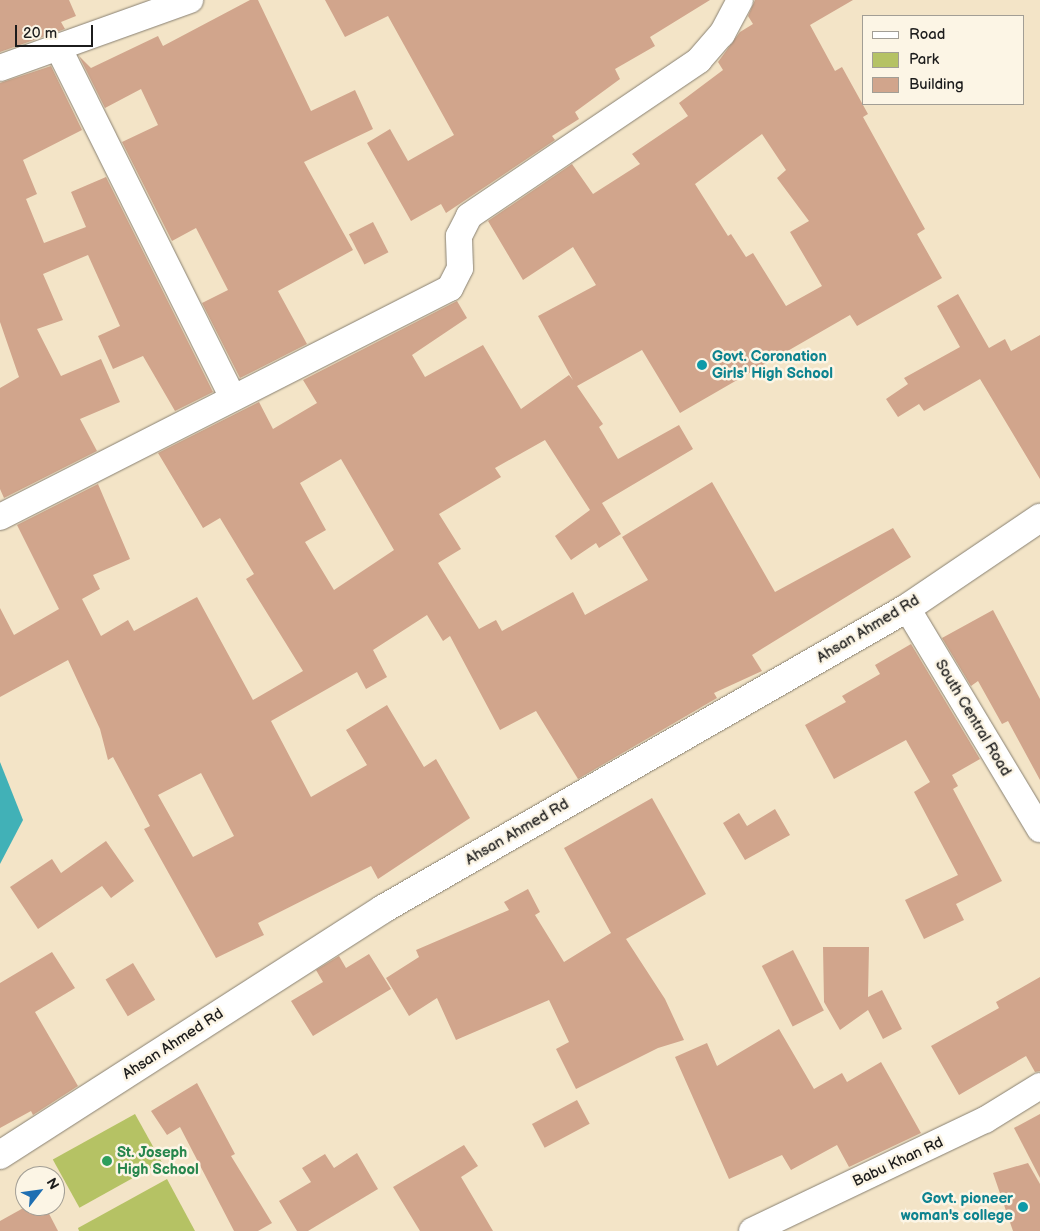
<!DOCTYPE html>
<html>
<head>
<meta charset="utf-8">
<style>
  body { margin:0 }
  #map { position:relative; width:1040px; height:1231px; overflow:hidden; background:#f3e4c7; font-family:"Balsamiq Sans",sans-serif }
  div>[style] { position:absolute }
  .green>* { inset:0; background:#b5c264; transform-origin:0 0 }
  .water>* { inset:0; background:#41b1b7 }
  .building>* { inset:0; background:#d1a58c; transform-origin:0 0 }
  .roads { filter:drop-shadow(0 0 1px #888072) drop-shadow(0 0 1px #888072) }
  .minor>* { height:26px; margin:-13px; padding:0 13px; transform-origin:13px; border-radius:13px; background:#fff }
  .major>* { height:28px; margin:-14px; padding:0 14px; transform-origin:14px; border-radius:14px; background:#fff }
  .dots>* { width:14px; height:14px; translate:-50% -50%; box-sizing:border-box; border:2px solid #fcf5e5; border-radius:50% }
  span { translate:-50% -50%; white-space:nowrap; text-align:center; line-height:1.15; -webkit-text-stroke:5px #fcf5e5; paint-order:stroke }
  .culture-label { font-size:15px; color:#0d838f; font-weight:700 }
  .left { translate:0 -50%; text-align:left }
  .right { translate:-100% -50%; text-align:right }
  .street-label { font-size:15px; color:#1c1c1c }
  .leisure-label { font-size:15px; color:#27864d; font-weight:700 }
  .legend { position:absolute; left:862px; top:15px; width:162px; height:90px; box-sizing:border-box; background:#fcf5e5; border:1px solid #a29e95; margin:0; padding:6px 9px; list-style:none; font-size:15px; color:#1c1c1c }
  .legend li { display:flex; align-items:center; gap:10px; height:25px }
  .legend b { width:25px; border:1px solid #a29e95 }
  .north { position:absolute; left:15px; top:1166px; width:50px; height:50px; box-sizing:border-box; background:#fcf5e5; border:1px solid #a29e95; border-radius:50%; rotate:60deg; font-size:14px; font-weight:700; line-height:20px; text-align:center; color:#1c1c1c }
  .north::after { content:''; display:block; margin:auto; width:18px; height:22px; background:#1f6fb2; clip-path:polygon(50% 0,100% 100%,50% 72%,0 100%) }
  .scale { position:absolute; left:15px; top:25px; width:78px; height:22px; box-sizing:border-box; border:2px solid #1c1c1c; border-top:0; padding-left:6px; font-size:15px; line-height:18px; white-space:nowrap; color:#1c1c1c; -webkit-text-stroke:4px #fcf5e5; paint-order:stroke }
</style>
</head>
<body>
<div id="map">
  <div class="green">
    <div style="left:135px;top:1114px;width:55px;height:94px;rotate:61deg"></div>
    <div style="clip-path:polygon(167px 1179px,195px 1231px,79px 1231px,78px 1228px)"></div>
  </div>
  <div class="water">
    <div style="clip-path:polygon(0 762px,23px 820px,0 864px)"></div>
  </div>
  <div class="building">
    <div style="clip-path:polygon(0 0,69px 0,76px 16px,61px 22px,65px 29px,0 52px)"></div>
    <div style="clip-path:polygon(250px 0,258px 0,311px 111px,355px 90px,373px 129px,304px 162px,353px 250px,278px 291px,307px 344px,240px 378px,202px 303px,228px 290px,196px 228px,172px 241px,122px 142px,158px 125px,141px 89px,105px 108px,79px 56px,91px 68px,158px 36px,163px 46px)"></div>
    <div style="clip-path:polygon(325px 0,710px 0,650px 37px,655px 46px,615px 69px,620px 79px,575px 112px,579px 119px,552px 136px,555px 140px,446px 213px,441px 204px,411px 221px,367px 143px,390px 129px,408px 161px,454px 135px,388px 16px,345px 37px)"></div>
    <div style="clip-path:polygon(evenodd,755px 0,853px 0,810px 25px,835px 71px,842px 67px,868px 114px,863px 117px,925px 229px,917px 234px,942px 278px,857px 326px,850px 315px,680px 413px,642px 350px,577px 386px,603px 424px,599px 427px,618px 459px,679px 425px,693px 449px,602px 503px,621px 534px,599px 548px,596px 543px,571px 560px,555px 536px,594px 507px,590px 510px,545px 440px,495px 468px,501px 477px,439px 514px,461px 549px,438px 563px,479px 629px,496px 620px,502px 631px,573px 592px,585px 615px,648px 580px,622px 537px,712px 482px,775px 592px,893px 528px,911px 557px,752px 655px,762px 671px,714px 693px,717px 698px,578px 779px,536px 711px,500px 730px,450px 636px,443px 641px,427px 615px,373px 650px,387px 677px,366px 689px,357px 672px,271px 721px,311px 797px,367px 765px,346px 730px,387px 705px,424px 767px,436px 759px,470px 818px,378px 879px,371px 866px,258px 923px,264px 935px,216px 958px,144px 829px,150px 826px,113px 757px,108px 760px,100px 729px,68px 660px,0 697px,0 608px,14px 635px,59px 609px,17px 525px,98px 484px,130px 559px,93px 575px,100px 589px,82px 599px,101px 636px,128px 620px,134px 631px,197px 597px,253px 700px,303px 671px,246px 579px,254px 574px,220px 518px,203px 528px,158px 453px,259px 402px,273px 429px,317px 403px,303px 380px,457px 301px,467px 318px,412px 355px,425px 377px,483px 345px,521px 409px,569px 375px,573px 380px,538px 316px,596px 285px,573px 247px,523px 280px,488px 221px,572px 164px,593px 194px,640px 164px,632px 154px,688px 116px,679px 103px,723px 70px,718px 62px,740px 32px,753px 24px,748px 16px,755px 0,762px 134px,786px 170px,777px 178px,809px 221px,790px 232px,822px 286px,786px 306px,753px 253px,746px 257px,731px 234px,728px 236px,695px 184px,762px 134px,755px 0,341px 459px,394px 550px,334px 590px,305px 542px,326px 530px,300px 483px,341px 459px,755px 0,201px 773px,234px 836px,193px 857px,158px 795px,201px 773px)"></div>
    <div style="clip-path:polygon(51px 66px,82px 130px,23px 160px,37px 194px,26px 199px,44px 243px,86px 227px,71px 192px,106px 177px,213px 392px,175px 411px,143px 356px,113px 369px,98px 336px,120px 326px,88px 255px,43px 274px,63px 320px,37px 329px,61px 376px,101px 359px,120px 402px,80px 419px,97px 451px,4px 498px,0 489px,0 388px,19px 377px,0 322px,0 83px)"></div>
    <div style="left:373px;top:222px;width:34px;height:27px;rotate:63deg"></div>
    <div style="clip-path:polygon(958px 294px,989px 348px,1005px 339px,1011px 351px,1040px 335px,1040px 479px,980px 379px,924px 411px,919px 404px,898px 417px,886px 399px,908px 384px,904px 378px,960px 347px,937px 306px)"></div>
    <div style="clip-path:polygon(993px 610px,1040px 699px,1040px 780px,1008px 721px,1002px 724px,978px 681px,971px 686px,942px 638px)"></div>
    <div style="clip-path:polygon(911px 644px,980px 759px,952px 775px,958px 786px,953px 789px,1002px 881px,956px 904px,964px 920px,924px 939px,905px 900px,958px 875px,914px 792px,930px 782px,906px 740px,834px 779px,805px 725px,846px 702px,842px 696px,880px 674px,875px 665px)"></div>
    <div style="clip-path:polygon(652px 798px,706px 894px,626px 939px,665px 999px,684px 1040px,658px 1048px,576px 1089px,556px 1049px,569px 1042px,549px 1000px,456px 1040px,437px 998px,409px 1016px,386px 978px,419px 957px,416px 950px,509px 910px,504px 902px,528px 889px,540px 912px,535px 915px,564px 962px,611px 933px,564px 848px)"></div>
    <div style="clip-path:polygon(775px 809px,790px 835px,745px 860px,723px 823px,739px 813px,747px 826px)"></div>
    <div style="clip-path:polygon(106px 841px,134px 881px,111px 898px,102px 886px,38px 929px,10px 887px,52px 859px,61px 873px)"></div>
    <div style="clip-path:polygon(823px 947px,869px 947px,868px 997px,882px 990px,902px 1029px,883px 1039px,868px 1010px,840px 1030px,824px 1002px)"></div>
    <div style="left:793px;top:950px;width:68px;height:35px;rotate:63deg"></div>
    <div style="clip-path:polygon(52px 952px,75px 988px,35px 1012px,78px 1086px,33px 1115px,31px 1111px,0 1128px,0 983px)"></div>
    <div style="clip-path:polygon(369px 954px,391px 989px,313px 1036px,291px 1001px,323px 982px,316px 970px,339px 956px,346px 968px)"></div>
    <div style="left:133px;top:963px;width:43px;height:32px;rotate:59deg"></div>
    <div style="clip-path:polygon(1040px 977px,1040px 1071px,1035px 1072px,1026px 1056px,959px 1095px,931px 1046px,999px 1008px,996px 1002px)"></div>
    <div style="clip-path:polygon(779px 1029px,814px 1089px,842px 1073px,847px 1082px,881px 1062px,921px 1133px,849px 1167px,837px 1145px,791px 1170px,782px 1155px,729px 1179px,675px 1057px,707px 1043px,717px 1066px)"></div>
    <div style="clip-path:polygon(197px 1083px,235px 1154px,231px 1156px,272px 1223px,258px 1231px,234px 1231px,180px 1127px,167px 1135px,151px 1111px)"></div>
    <div style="left:577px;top:1100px;width:27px;height:51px;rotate:62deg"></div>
    <div style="clip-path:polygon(1040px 1114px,1040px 1178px,1014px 1128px)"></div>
    <div style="clip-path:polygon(464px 1145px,478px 1166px,461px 1177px,493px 1231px,420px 1231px,393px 1187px)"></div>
    <div style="clip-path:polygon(357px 1153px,378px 1189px,308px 1231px,297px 1231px,279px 1201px,311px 1182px,302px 1168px,325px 1154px,334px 1168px)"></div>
    <div style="clip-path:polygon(1028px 1163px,1040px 1184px,1040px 1231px,1013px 1231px,993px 1173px)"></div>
    <div style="clip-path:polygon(27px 1206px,45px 1206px,58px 1231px,0 1231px,0 1221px)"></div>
  </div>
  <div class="roads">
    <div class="minor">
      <div style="left:58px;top:47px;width:392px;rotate:63.5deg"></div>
      <div style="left:0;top:68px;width:202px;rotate:-19.7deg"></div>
      <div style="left:0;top:517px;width:505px;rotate:-26.97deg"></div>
      <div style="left:450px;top:288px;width:22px;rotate:-63deg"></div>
      <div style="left:460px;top:268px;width:32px;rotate:-92deg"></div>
      <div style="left:459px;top:236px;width:22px;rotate:-63deg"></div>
      <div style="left:469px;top:216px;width:278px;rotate:-34.1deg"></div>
      <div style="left:699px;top:60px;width:35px;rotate:-49deg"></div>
      <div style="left:722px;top:34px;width:38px;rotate:-62deg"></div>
      <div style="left:907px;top:608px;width:258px;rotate:59deg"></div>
      <div style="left:752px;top:1231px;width:258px;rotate:-25.5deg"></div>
      <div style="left:985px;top:1120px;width:65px;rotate:-31.7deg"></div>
    </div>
    <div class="major">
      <div style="left:0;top:1155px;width:455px;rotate:-32.7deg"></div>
      <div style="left:383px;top:909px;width:604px;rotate:-29.87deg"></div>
      <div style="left:907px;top:608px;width:161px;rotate:-34.1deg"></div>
    </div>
  </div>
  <div class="dots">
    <div style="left:702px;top:365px;background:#0f9aa8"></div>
    <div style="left:107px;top:1161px;background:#2e9e5b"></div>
    <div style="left:1023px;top:1207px;background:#0f9aa8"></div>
  </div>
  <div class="culture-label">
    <span class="left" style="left:712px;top:365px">Govt. Coronation<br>Girls' High School</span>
    <span class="right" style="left:1013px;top:1207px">Govt. pioneer<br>woman's college</span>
  </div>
  <div class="street-label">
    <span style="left:868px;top:629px;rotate:-31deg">Ahsan Ahmed Rd</span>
    <span style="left:973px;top:718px;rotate:59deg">South Central Road</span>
    <span style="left:517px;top:832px;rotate:-30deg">Ahsan Ahmed Rd</span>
    <span style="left:173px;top:1044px;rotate:-33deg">Ahsan Ahmed Rd</span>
    <span style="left:898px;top:1162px;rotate:-25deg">Babu Khan Rd</span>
  </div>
  <div class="leisure-label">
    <span class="left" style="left:117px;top:1161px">St. Joseph<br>High School</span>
  </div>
  <ul class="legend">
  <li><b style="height:6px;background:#fff"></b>Road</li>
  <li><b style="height:14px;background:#b5c264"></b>Park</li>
  <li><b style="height:14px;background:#d1a58c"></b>Building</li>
  </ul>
  <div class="north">N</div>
  <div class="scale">20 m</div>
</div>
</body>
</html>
